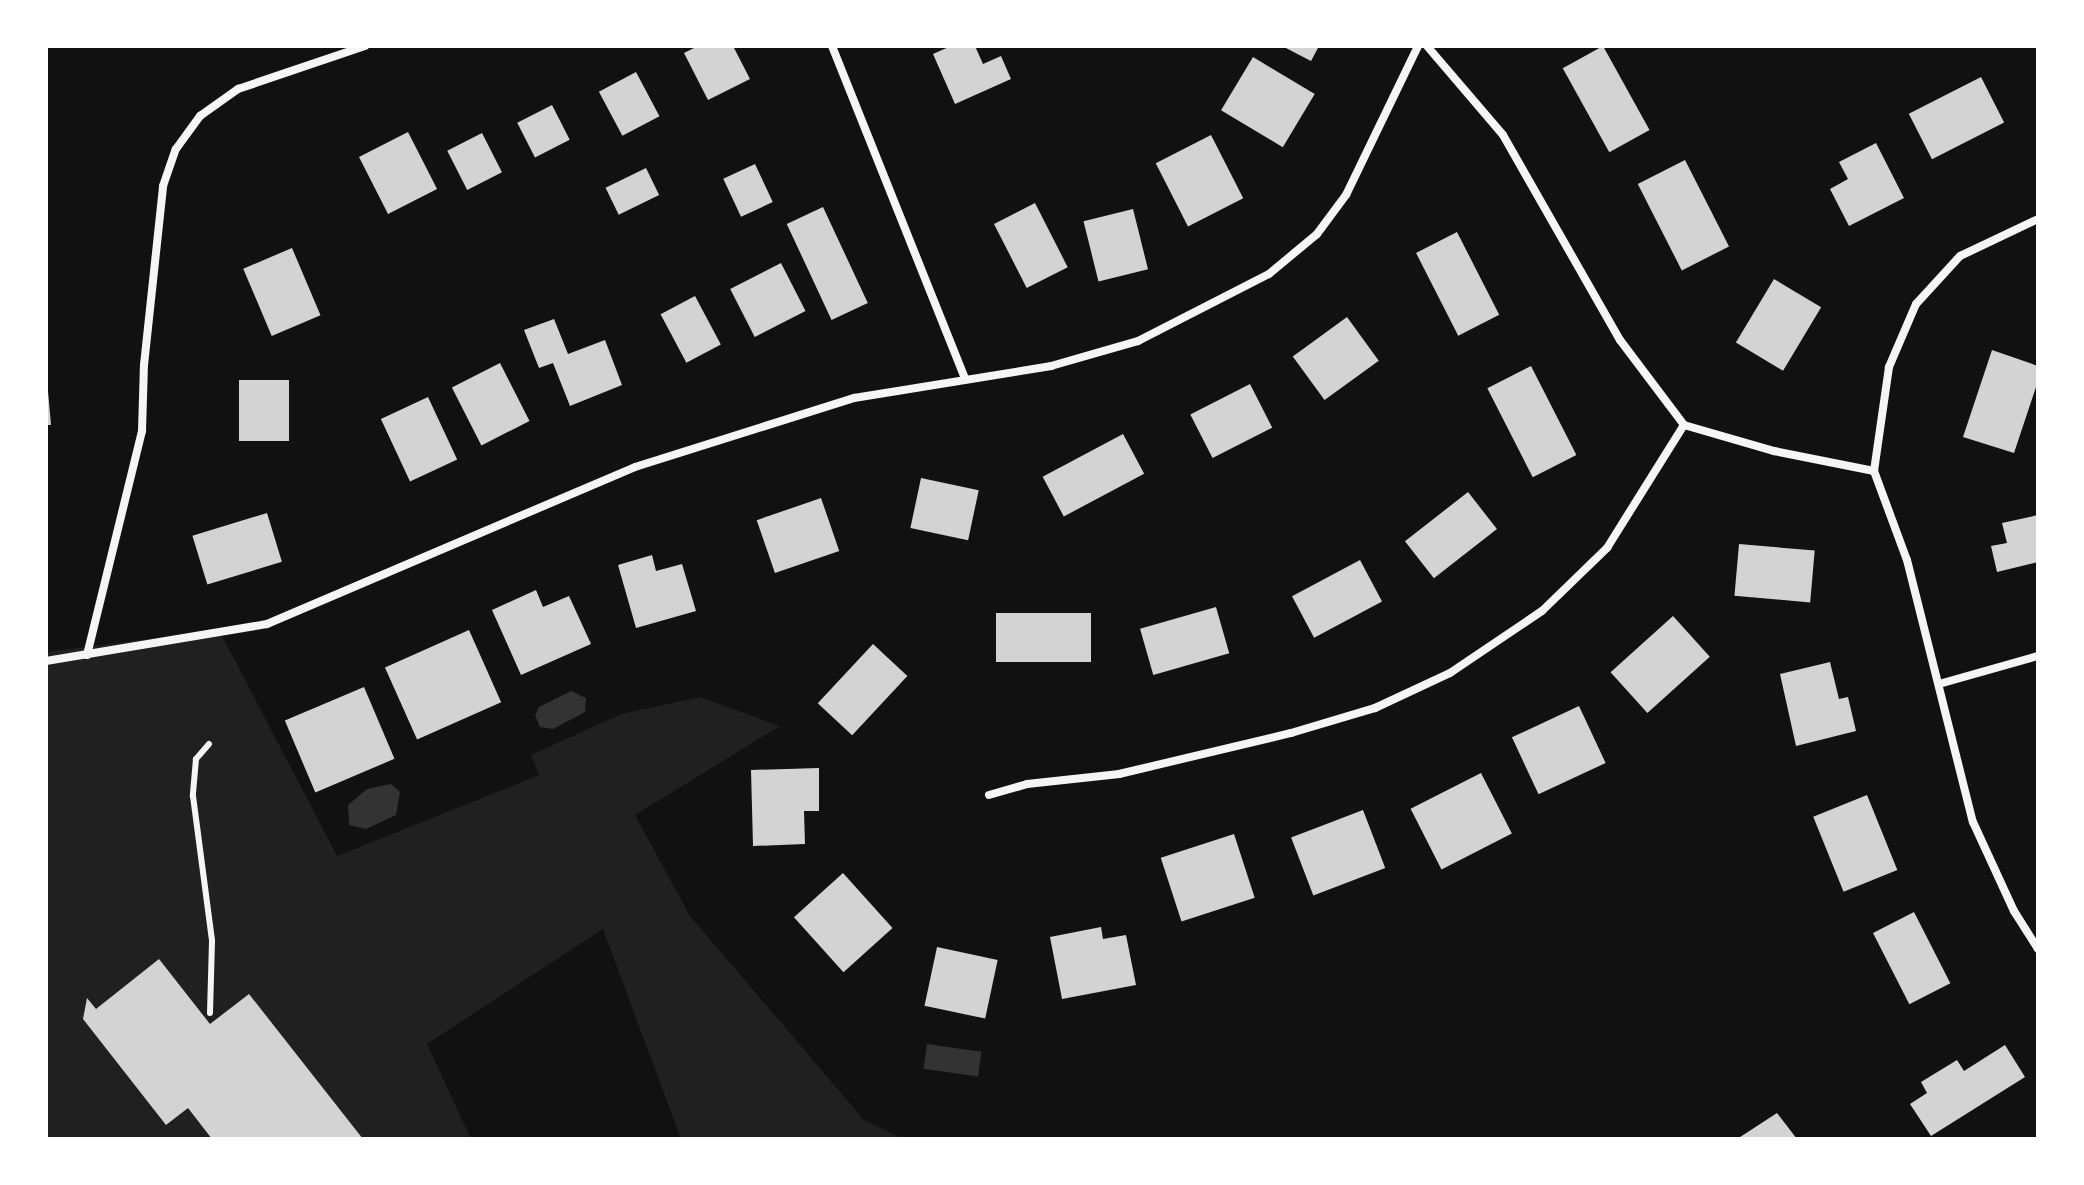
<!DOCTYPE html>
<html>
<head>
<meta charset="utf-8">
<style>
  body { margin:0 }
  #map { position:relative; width:2084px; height:1185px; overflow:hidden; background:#111; font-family:"Times New Roman",serif }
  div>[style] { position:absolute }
  .green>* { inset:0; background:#202020 }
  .water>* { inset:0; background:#333; transform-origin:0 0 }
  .building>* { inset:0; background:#d3d3d3; transform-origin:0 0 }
  .service>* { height:6px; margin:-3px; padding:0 3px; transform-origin:3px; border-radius:3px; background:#f5f5f5 }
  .minor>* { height:8px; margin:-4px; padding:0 4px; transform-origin:4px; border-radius:4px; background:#f5f5f5 }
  span { translate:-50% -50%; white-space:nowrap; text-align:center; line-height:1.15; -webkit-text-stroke:8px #fff; paint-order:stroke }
  .frame { position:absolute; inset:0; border:48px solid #fff; pointer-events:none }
</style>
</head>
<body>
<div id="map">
  <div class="green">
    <div style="clip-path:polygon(219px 630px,337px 856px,539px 775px,531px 755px,621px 714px,700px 697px,780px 726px,635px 815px,690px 916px,864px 1120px,903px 1139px,681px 1139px,603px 929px,427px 1044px,471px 1139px,46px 1139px,46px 652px)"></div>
  </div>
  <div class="water">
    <div style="clip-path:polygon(571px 691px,586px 698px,585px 712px,553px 729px,540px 727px,535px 715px,539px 707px)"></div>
    <div style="clip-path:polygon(391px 784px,400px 792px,396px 815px,366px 829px,349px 825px,348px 805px,367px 789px)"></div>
    <div style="left:927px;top:1044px;width:55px;height:25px;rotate:8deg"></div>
  </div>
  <div class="building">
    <div style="clip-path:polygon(698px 46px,733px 46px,750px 79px,708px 100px,684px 53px)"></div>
    <div style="clip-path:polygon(951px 46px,975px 46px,983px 64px,1001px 56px,1011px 79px,955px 104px,933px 54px)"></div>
    <div style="clip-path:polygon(1282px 46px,1319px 46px,1311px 61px)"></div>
    <div style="left:1603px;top:46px;width:96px;height:46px;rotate:61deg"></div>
    <div style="left:1253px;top:57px;width:72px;height:62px;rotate:31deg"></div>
    <div style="left:636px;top:72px;width:50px;height:42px;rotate:62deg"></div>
    <div style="left:1981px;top:77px;width:51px;height:81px;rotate:63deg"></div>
    <div style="left:552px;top:105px;width:39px;height:39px;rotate:63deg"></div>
    <div style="left:408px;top:132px;width:64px;height:55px;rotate:63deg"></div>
    <div style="left:482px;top:133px;width:44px;height:39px;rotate:63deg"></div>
    <div style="left:1211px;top:135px;width:71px;height:62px;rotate:63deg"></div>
    <div style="clip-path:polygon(1876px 143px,1904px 198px,1849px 226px,1830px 189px,1848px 179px,1839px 162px)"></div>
    <div style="left:1685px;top:160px;width:97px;height:53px;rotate:63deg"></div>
    <div style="left:755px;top:164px;width:42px;height:35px;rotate:65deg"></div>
    <div style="left:646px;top:168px;width:30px;height:45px;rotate:64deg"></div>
    <div style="left:1035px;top:203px;width:72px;height:46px;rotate:63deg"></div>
    <div style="left:823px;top:207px;width:106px;height:40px;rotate:65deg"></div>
    <div style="left:1133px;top:209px;width:62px;height:51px;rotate:76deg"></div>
    <div style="left:1457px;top:232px;width:93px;height:46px;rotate:63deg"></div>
    <div style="left:292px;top:248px;width:73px;height:53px;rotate:67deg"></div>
    <div style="left:781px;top:263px;width:54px;height:57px;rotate:63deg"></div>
    <div style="left:1774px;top:279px;width:55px;height:74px;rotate:31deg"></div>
    <div style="left:695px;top:296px;width:55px;height:39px;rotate:62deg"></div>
    <div style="left:1347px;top:317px;width:54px;height:67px;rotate:54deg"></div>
    <div style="clip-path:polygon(554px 319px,568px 354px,605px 340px,622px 385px,570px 406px,553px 363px,539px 368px,524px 330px)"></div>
    <div style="clip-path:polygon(1992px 350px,2038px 366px,2038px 381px,2014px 453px,1963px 437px)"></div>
    <div style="left:500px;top:363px;width:65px;height:54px;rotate:63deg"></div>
    <div style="left:1531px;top:366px;width:100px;height:49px;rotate:63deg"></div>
    <div style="left:239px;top:380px;width:50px;height:61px"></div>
    <div style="left:1250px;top:384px;width:49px;height:67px;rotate:63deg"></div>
    <div style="clip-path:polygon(46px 391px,48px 391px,51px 425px,46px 425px)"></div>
    <div style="left:428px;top:397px;width:69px;height:52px;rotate:65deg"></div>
    <div style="left:1123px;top:434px;width:45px;height:91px;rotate:62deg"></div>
    <div style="left:921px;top:478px;width:59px;height:51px;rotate:12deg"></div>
    <div style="left:1468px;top:492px;width:47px;height:80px;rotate:52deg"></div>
    <div style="left:821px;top:498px;width:56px;height:68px;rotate:71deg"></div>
    <div style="left:267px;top:513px;width:51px;height:78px;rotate:73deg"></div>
    <div style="clip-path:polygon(2038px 515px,2038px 562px,1997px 572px,1991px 546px,2007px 543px,2002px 523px)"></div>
    <div style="left:1739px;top:544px;width:76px;height:52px;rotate:5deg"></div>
    <div style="clip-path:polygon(652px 555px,656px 571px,682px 564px,696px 611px,636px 628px,618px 565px)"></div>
    <div style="left:1360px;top:560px;width:47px;height:77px;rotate:62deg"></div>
    <div style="clip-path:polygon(536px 590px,543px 607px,569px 596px,591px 644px,521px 675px,492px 610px)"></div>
    <div style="left:1216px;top:607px;width:48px;height:79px;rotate:74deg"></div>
    <div style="left:996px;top:613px;width:95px;height:49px"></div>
    <div style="left:1673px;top:616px;width:55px;height:84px;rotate:48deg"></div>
    <div style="left:469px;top:630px;width:79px;height:92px;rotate:66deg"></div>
    <div style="left:873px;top:644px;width:47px;height:81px;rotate:43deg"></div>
    <div style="clip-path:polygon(1830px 662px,1839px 699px,1848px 697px,1856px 731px,1796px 746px,1780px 674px)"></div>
    <div style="left:364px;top:687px;width:78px;height:86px;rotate:67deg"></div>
    <div style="left:1579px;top:706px;width:63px;height:74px;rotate:65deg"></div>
    <div style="clip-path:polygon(819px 768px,819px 811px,804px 811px,805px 844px,753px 846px,751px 770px)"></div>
    <div style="left:1481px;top:773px;width:68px;height:79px;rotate:63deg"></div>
    <div style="left:1867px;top:795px;width:81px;height:58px;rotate:68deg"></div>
    <div style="left:1363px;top:810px;width:62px;height:77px;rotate:69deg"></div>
    <div style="left:1234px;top:834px;width:67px;height:77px;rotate:72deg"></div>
    <div style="left:843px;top:873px;width:74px;height:66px;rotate:48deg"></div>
    <div style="left:1914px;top:912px;width:80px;height:46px;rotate:63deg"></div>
    <div style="clip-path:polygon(1101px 927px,1103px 939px,1126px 935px,1136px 985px,1062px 999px,1050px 937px)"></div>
    <div style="left:937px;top:947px;width:62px;height:60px;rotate:12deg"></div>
    <div style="clip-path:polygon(159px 959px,210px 1024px,249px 994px,363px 1139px,212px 1139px,188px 1108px,166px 1125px,83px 1019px,87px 998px,96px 1009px)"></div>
    <div style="clip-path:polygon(2005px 1045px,2025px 1077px,1931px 1136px,1910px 1104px,1927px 1093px,1921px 1082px,1957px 1060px,1964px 1071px)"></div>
    <div style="clip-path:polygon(1777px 1113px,1797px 1139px,1737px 1139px)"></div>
  </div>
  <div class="service">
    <div style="left:209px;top:744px;width:20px;rotate:131deg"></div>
    <div style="left:196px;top:759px;width:37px;rotate:95deg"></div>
    <div style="left:193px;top:796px;width:146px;rotate:82.5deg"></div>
    <div style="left:212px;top:941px;width:72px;rotate:91.6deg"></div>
  </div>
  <div class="minor">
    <div style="left:832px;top:46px;width:359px;rotate:68.2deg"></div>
    <div style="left:1427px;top:46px;width:117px;rotate:49.5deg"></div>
    <div style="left:1503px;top:135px;width:236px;rotate:60.3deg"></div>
    <div style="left:1620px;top:340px;width:106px;rotate:53deg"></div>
    <div style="left:1684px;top:425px;width:94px;rotate:16.1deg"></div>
    <div style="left:1774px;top:451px;width:102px;rotate:11.3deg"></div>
    <div style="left:2038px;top:219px;width:86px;rotate:154.6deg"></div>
    <div style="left:1960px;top:256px;width:65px;rotate:132.5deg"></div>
    <div style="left:1916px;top:304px;width:69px;rotate:113.2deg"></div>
    <div style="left:1889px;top:367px;width:105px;rotate:98.2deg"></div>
    <div style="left:1874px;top:471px;width:95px;rotate:69.7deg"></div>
    <div style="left:1907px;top:560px;width:270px;rotate:75.9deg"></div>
    <div style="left:1973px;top:822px;width:98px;rotate:65.3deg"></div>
    <div style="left:2014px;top:911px;width:45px;rotate:57.7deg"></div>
    <div style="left:87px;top:655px;width:231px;rotate:-76.2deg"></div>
    <div style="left:142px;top:431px;width:66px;rotate:-88.3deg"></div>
    <div style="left:144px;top:365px;width:180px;rotate:-83.9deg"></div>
    <div style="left:163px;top:186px;width:39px;rotate:-71deg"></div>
    <div style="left:176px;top:149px;width:41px;rotate:-54deg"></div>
    <div style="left:200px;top:116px;width:47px;rotate:-35.4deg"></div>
    <div style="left:238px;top:89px;width:134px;rotate:-18.7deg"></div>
    <div style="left:46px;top:661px;width:224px;rotate:-9.5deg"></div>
    <div style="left:267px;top:624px;width:400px;rotate:-23.1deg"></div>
    <div style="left:635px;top:467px;width:230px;rotate:-17.5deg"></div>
    <div style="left:854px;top:398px;width:200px;rotate:-9.2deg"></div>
    <div style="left:1051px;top:366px;width:91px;rotate:-16deg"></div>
    <div style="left:1138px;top:341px;width:147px;rotate:-27.1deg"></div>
    <div style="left:1269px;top:274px;width:62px;rotate:-39.8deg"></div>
    <div style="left:1317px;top:234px;width:49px;rotate:-53.4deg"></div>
    <div style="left:1346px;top:195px;width:165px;rotate:-64.2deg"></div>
    <div style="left:1939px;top:684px;width:103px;rotate:-15.8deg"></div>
    <div style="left:989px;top:795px;width:40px;rotate:-16deg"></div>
    <div style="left:1027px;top:784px;width:93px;rotate:-6.2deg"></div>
    <div style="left:1119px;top:774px;width:177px;rotate:-13.4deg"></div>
    <div style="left:1291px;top:733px;width:88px;rotate:-16.6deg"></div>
    <div style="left:1375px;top:708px;width:83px;rotate:-25deg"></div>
    <div style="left:1450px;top:673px;width:111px;rotate:-34deg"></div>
    <div style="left:1542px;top:611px;width:91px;rotate:-44.1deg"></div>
    <div style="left:1607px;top:548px;width:145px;rotate:-58deg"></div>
  </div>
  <div class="frame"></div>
</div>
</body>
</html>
